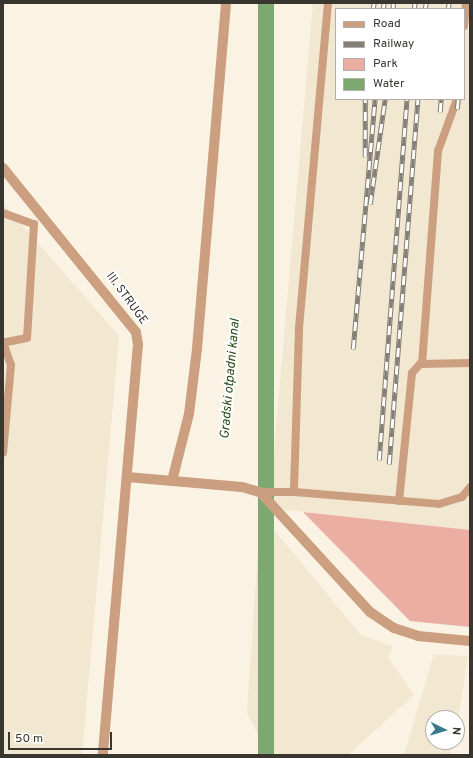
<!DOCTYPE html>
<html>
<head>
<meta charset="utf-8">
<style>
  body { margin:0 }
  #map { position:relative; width:473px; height:758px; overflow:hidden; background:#faf2e3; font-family:Overpass,sans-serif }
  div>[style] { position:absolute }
  .built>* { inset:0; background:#f2e7d0 }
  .green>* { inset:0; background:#eaaea2 }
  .water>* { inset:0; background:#7da86f; transform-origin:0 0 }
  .service>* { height:8px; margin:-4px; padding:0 4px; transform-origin:4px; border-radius:4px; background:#cb9f7f }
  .minor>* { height:10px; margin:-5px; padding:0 5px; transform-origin:5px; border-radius:5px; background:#cb9f7f }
  .tertiary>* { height:10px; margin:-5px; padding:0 5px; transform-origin:5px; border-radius:5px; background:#cb9f7f }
  .rail>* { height:4.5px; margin-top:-2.25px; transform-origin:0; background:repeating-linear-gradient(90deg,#fff 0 9px,#847f76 0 18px); box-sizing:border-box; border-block:1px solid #847f76 }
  span { translate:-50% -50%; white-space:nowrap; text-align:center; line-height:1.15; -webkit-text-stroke:4px #fff; paint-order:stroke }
  .street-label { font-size:12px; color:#393630 }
  .water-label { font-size:13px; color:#254e15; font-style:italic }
  .frame { position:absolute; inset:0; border:4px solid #393630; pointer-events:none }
  .legend { position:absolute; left:335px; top:8px; width:130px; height:92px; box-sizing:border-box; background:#fff; border:1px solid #b0afac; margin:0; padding:5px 7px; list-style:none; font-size:12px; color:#393630 }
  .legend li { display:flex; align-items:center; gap:8px; height:20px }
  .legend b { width:20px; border:1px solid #b0afac }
  .north { position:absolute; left:425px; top:710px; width:40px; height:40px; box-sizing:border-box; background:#fff; border:1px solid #b0afac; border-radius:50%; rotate:95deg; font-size:11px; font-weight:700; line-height:16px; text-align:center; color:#393630 }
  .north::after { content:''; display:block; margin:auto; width:14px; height:18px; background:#397b8d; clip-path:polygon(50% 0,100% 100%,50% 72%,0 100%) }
  .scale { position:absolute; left:8px; top:732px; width:104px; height:18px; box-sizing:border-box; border:2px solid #393630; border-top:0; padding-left:5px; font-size:12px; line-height:14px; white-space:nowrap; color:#393630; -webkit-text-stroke:3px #fff; paint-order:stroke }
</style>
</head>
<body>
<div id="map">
  <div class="built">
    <div style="clip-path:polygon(evenodd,313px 3px,470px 3px,470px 530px,269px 508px,313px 3px,336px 9px,464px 9px,464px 99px,336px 99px,336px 9px)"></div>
    <div style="clip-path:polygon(3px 203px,119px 336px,82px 755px,3px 755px)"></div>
    <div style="clip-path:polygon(270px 525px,361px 635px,393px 647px,388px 658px,414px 695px,348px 755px,269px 755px,247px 713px,259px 534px)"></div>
    <div style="clip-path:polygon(434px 654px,468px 656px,457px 727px,457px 718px,433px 718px,433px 742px,454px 742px,450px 755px,404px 755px)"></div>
  </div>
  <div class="green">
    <div style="clip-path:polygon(303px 512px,470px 530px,470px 627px,410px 621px)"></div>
  </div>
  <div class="water">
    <div style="left:258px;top:3px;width:16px;height:755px"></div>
  </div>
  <div class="service">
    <div style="left:328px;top:3px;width:328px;rotate:95.1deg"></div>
    <div style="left:299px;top:330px;width:162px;rotate:91.8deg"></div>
    <div style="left:294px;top:492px;width:145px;rotate:4.7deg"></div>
    <div style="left:439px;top:504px;width:24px;rotate:-17deg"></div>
    <div style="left:462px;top:497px;width:13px;rotate:-51deg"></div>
    <div style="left:464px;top:26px;width:23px;rotate:-85deg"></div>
    <div style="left:3px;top:213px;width:33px;rotate:20deg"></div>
    <div style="left:34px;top:224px;width:114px;rotate:93.5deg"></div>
    <div style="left:27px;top:338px;width:21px;rotate:169deg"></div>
    <div style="left:3px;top:342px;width:24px;rotate:71deg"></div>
    <div style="left:11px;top:365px;width:88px;rotate:95.2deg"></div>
    <div style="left:422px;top:364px;width:214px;rotate:-85.7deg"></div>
    <div style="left:438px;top:151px;width:55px;rotate:-69.9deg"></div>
    <div style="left:260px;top:492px;width:34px"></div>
    <div style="left:399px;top:501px;width:129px;rotate:-84.2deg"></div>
    <div style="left:412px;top:373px;width:12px;rotate:-48deg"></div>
    <div style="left:420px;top:364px;width:50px;rotate:-1.1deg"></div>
  </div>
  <div class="minor">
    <div style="left:127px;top:477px;width:115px;rotate:5deg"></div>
    <div style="left:242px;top:487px;width:19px;rotate:16deg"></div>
    <div style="left:260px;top:492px;width:163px;rotate:47.5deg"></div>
    <div style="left:370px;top:612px;width:29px;rotate:34deg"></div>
    <div style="left:394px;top:628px;width:25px;rotate:18deg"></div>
    <div style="left:418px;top:636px;width:52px;rotate:5.5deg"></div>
    <div style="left:172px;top:481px;width:69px;rotate:-75.8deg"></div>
    <div style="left:189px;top:414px;width:65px;rotate:-83deg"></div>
    <div style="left:197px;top:349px;width:347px;rotate:-85.2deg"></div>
  </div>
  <div class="tertiary">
    <div style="left:3px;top:168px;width:211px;rotate:51deg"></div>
    <div style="left:136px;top:332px;width:12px;rotate:81deg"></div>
    <div style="left:138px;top:344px;width:412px;rotate:94.9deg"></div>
  </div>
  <div class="rail">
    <div style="left:373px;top:9px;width:6px;rotate:-81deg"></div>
    <div style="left:383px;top:9px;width:6px;rotate:-81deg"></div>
    <div style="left:393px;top:9px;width:6px;rotate:-90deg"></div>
    <div style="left:414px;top:9px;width:6px;rotate:-81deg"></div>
    <div style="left:425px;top:9px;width:6px;rotate:-81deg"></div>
    <div style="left:448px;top:9px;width:6px;rotate:-81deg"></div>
    <div style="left:457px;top:109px;width:10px;rotate:-84deg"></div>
    <div style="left:440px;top:112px;width:13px;rotate:-86deg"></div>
    <div style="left:365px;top:157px;width:58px;rotate:-90deg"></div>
    <div style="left:370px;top:204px;width:106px;rotate:-81.9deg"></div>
    <div style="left:353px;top:349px;width:251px;rotate:-85deg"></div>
    <div style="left:379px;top:460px;width:362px;rotate:-85.6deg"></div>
    <div style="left:389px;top:464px;width:366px;rotate:-85.5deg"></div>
  </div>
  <div class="street-label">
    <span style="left:126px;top:299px;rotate:54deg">III. STRUGE</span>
  </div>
  <div class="water-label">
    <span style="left:231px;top:379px;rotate:-85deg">Gradski otpadni kanal</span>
  </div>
  <div class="frame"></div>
  <ul class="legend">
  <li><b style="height:5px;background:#cb9f7f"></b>Road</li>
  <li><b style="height:5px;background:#847f76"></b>Railway</li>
  <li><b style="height:11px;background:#eaaea2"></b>Park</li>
  <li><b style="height:11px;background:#7da86f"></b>Water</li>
  </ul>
  <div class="north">N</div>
  <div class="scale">50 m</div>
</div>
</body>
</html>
